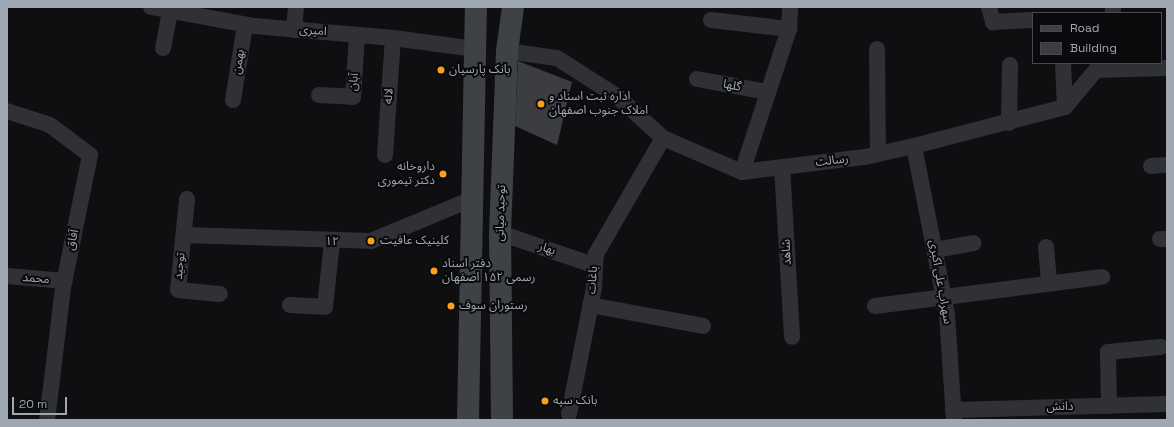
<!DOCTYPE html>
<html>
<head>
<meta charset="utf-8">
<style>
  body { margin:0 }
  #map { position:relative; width:1174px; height:427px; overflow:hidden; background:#0f0f11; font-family:"Space Grotesk","Noto Sans Arabic",sans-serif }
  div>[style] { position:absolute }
  .building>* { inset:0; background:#3b3d41 }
  .street>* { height:16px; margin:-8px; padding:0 8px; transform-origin:8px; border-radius:8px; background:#303136 }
  .secondary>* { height:22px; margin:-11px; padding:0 11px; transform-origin:11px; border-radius:11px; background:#3e4146 }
  .dots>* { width:11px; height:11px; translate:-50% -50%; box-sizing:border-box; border:2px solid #0a0a0c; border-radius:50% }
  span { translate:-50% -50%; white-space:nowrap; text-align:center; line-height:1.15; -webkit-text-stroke:4px #0a0a0c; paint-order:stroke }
  .street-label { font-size:12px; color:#9fa7b3 }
  .poi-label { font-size:12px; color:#9fa7b3 }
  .left { translate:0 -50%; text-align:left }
  .right { translate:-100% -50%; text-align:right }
  .frame { position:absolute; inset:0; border:8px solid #9fa7b3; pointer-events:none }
  .legend { position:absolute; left:1032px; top:12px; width:130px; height:52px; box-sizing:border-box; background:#0a0a0c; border:1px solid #46494f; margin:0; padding:5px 7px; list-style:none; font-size:12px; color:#9fa7b3 }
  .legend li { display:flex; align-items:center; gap:8px; height:20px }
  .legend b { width:20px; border:1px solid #46494f }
  .scale { position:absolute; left:12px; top:397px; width:55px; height:18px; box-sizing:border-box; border:2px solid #9fa7b3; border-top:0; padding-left:5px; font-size:12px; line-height:14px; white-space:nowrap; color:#9fa7b3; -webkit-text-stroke:3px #0a0a0c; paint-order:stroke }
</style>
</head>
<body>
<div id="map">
  <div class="building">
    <div style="clip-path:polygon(518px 61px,572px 82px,557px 145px,515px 126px)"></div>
  </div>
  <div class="street">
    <div style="left:151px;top:7px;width:105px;rotate:10.5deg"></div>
    <div style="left:254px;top:26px;width:140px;rotate:4.9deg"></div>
    <div style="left:393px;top:38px;width:83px;rotate:7.6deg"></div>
    <div style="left:989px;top:7px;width:16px;rotate:75deg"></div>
    <div style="left:993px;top:22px;width:40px;rotate:-2.9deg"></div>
    <div style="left:1113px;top:7px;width:6px;rotate:90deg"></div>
    <div style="left:711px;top:20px;width:79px;rotate:6.6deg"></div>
    <div style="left:294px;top:30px;width:23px;rotate:-85deg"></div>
    <div style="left:163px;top:48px;width:37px;rotate:-79deg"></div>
    <div style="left:877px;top:49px;width:105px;rotate:89.5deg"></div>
    <div style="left:507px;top:51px;width:50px;rotate:8deg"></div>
    <div style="left:557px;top:58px;width:72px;rotate:32.6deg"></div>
    <div style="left:618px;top:97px;width:61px;rotate:42.3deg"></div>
    <div style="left:663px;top:138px;width:86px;rotate:23.3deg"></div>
    <div style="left:742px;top:172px;width:124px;rotate:-7deg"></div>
    <div style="left:865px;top:157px;width:50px;rotate:-12.7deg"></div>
    <div style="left:914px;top:146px;width:156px;rotate:-14.5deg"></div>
    <div style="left:1065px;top:107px;width:48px;rotate:-50deg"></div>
    <div style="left:1096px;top:70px;width:71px;rotate:-1.6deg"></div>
    <div style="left:1063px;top:63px;width:44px;rotate:87.4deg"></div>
    <div style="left:697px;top:79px;width:72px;rotate:10.4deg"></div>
    <div style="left:319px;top:95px;width:34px;rotate:3deg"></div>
    <div style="left:353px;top:97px;width:62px;rotate:-86.3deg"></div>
    <div style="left:233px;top:100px;width:76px;rotate:-80.9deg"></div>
    <div style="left:7px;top:111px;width:45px;rotate:18deg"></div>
    <div style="left:50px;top:125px;width:50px;rotate:36.9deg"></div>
    <div style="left:90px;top:155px;width:136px;rotate:101.5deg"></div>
    <div style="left:63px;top:288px;width:133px;rotate:96.9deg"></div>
    <div style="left:1009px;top:123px;width:58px;rotate:-89deg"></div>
    <div style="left:914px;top:146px;width:171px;rotate:78.9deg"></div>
    <div style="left:947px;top:314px;width:106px;rotate:86.2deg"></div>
    <div style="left:385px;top:155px;width:117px;rotate:-86.1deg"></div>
    <div style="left:1151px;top:166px;width:16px;rotate:-4deg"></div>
    <div style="left:782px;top:167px;width:170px;rotate:86.6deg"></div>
    <div style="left:742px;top:172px;width:151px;rotate:-71.8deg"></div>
    <div style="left:789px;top:29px;width:22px;rotate:-87deg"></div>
    <div style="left:187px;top:199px;width:91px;rotate:95.6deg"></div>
    <div style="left:178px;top:290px;width:42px;rotate:5.4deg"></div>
    <div style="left:500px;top:233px;width:98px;rotate:19deg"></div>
    <div style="left:184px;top:235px;width:187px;rotate:1.8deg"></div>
    <div style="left:371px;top:241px;width:109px;rotate:-22.6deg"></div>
    <div style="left:1160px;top:239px;width:7px"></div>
    <div style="left:1046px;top:247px;width:36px;rotate:85deg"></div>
    <div style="left:935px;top:250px;width:39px;rotate:-10deg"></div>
    <div style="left:7px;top:276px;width:58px;rotate:4.9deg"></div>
    <div style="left:290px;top:305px;width:35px;rotate:3deg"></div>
    <div style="left:325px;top:307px;width:65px;rotate:-83.9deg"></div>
    <div style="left:590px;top:305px;width:115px;rotate:10.5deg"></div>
    <div style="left:875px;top:306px;width:229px;rotate:-7.3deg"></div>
    <div style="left:1109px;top:406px;width:54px;rotate:-91.1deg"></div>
    <div style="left:1108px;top:352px;width:53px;rotate:-5.4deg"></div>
    <div style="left:953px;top:410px;width:214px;rotate:-1.6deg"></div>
    <div style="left:569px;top:414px;width:128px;rotate:-78.8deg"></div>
    <div style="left:594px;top:288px;width:34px;rotate:-87deg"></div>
    <div style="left:596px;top:254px;width:134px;rotate:-60deg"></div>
  </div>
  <div class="secondary">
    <div style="left:468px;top:420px;width:413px;rotate:-88.9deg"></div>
    <div style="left:502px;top:420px;width:187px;rotate:-90.6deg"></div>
    <div style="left:500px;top:233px;width:182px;rotate:-87.8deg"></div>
    <div style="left:507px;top:51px;width:44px;rotate:-82.2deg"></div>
  </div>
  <div class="dots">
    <div style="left:441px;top:70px;background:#fb9f1d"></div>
    <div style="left:541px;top:104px;background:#fb9f1d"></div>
    <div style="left:443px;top:174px;background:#fb9f1d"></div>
    <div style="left:371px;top:241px;background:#fb9f1d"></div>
    <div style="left:434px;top:271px;background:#fb9f1d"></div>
    <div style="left:451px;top:306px;background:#fb9f1d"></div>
    <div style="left:545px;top:401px;background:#fb9f1d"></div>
  </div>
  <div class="street-label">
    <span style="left:313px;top:31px;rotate:5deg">امیری</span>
    <span style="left:239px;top:62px;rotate:-81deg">بهمن</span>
    <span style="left:354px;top:82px;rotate:-84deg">آبان</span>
    <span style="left:732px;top:86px;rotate:11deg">گلها</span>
    <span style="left:389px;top:96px;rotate:-86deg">لاله</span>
    <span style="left:832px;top:161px;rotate:-7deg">رسالت</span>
    <span style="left:501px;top:213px;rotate:-88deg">توحید میانی</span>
    <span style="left:73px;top:240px;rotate:-79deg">آفاق</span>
    <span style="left:332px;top:242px;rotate:3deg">۱۲</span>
    <span style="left:547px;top:249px;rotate:19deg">بهار</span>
    <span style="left:787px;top:252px;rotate:-93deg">شاهد</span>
    <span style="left:180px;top:266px;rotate:-84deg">توحید</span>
    <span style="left:36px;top:279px;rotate:5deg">محمد</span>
    <span style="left:593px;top:280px;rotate:-86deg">باغات</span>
    <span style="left:940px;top:282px;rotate:80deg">سهراب علی اکبری</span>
    <span style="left:1060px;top:407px;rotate:-1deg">دانش</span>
  </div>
  <div class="poi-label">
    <span class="left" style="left:449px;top:70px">بانک پارسیان</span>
    <span class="left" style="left:549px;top:104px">اداره ثبت اسناد و<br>املاک جنوب اصفهان</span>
    <span class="right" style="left:435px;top:174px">داروخانه<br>دکتر تیموری</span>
    <span class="left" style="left:380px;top:241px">کلینیک عافیت</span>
    <span class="left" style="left:442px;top:271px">دفتر اسناد<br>رسمی ۱۵۲ اصفهان</span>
    <span class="left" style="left:459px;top:306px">رستوران سوف</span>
    <span class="left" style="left:553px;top:401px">بانک سپه</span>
  </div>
  <div class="frame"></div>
  <ul class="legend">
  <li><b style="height:5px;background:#3e4146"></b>Road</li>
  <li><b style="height:11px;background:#3b3d41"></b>Building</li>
  </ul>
  <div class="scale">20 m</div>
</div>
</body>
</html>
